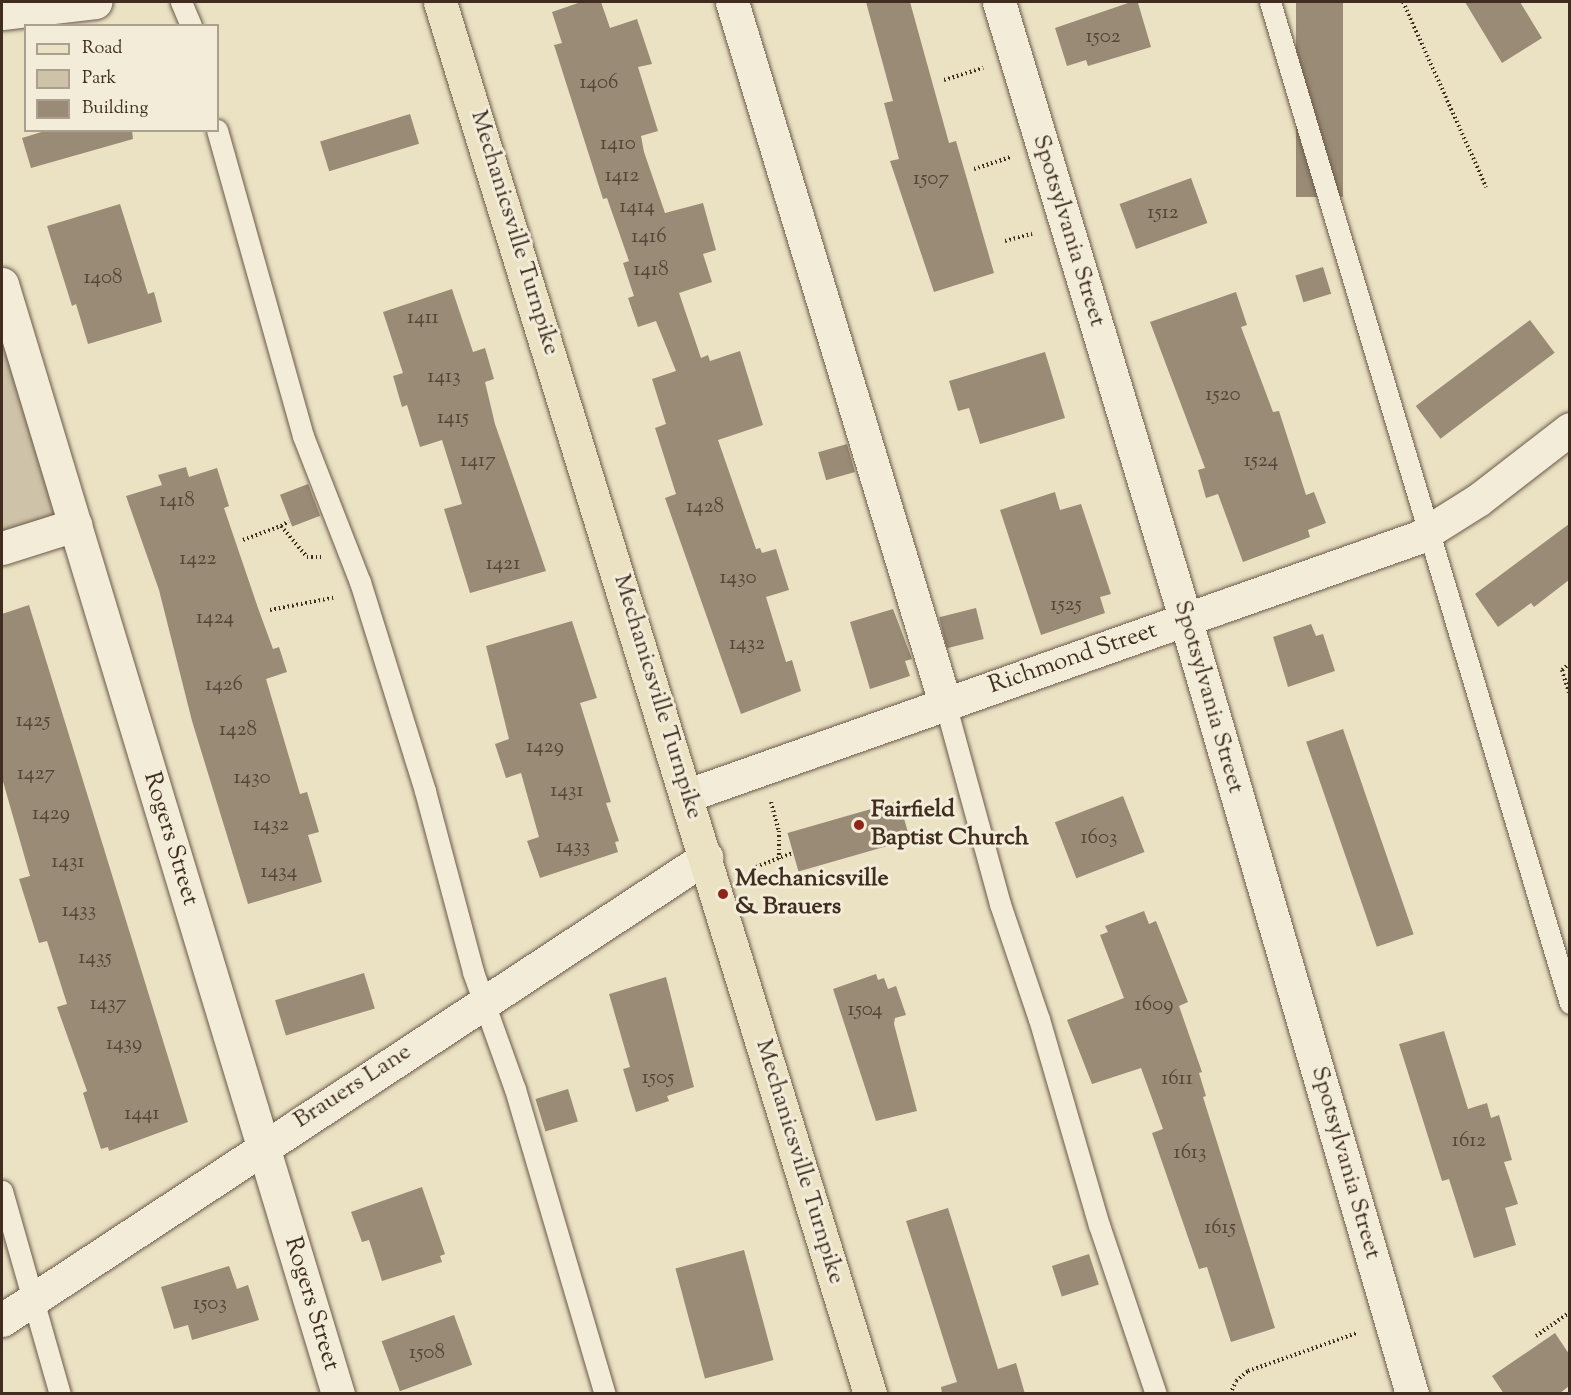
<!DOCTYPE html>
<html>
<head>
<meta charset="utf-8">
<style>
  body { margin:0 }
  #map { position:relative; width:1571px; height:1395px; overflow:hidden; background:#ebe2c4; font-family:"Sorts Mill Goudy",serif }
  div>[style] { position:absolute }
  .green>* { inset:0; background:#cec3a8 }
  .building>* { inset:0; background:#998b75; transform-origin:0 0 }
  .path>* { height:4px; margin-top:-2px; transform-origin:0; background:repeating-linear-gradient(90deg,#402d20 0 1.5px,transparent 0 4.5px) }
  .roads { filter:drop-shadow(0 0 2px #6b5a49) drop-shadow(0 0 2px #6b5a49) }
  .service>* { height:21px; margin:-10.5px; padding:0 10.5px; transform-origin:10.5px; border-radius:10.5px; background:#f2ecd9 }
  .minor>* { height:33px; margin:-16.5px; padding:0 16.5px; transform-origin:16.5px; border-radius:16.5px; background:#f2ecd9 }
  .primary>* { height:33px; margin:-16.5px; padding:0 16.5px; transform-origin:16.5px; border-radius:16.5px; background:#ebe2c4 }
  .dots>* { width:16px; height:16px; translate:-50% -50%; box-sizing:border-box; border:3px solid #f2ecd9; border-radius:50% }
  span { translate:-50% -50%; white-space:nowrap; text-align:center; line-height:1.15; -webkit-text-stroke:6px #f2ecd9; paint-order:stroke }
  .number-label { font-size:21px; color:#564435 }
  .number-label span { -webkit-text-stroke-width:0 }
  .street-label { font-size:24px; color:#402d20 }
  .poi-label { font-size:24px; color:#402d20; font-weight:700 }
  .left { translate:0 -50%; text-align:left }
  .frame { position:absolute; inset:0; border:3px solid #402d20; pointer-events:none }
  .legend { position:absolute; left:24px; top:24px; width:195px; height:108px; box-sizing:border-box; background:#f2ecd9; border:2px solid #aba08f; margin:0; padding:8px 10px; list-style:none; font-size:18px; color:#402d20 }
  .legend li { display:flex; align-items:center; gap:12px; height:30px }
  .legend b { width:30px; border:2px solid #aba08f }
</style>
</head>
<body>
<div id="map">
  <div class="green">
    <div style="clip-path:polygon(2px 282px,74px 522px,2px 545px)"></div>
  </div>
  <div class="building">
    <div style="clip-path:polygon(581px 2px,601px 2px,610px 28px,637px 19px,652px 64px,638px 67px,658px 131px,641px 136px,644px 152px,665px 213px,703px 203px,716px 250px,703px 254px,712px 282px,679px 293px,701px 358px,708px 355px,710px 361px,740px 351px,763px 425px,718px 440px,756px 549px,760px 548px,762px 553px,776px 549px,789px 590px,766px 597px,786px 662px,792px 660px,801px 691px,741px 714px,665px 498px,676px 494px,655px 428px,666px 424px,652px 379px,676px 371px,656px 321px,638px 327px,628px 298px,634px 296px,623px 263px,629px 261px,607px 198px,603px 199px,554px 45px,562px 43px,552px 12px)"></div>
    <div style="clip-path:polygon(866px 2px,910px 2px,949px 143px,956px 141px,994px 273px,934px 292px,890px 161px,899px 159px,884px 103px,893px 101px)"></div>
    <div style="clip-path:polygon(1131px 2px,1138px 3px,1151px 47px,1088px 66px,1086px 60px,1067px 66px,1055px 28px)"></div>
    <div style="left:1296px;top:2px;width:47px;height:195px"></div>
    <div style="clip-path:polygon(1465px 2px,1520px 2px,1542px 38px,1502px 63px)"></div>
    <div style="left:410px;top:114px;width:31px;height:94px;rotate:73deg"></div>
    <div style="clip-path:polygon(48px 130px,132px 130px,133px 139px,31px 168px,22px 138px)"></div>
    <div style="left:1191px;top:178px;width:48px;height:76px;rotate:70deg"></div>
    <div style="clip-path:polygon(120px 204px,148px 294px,154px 292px,162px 322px,88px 344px,76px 304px,72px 306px,47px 226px)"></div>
    <div style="left:1323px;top:267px;width:28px;height:29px;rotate:73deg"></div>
    <div style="clip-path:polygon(452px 289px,473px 352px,485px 348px,494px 379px,485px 382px,495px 424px,546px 571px,470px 593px,444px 509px,462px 504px,442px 440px,420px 447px,407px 405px,402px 407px,393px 376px,403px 373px,383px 312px)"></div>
    <div style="clip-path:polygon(1236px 292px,1247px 325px,1241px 327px,1273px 412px,1279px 411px,1306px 495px,1314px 492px,1326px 523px,1308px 530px,1310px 537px,1243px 562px,1218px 494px,1206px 498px,1198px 470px,1205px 468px,1150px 322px)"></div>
    <div style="left:1530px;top:320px;width:41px;height:143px;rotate:53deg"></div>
    <div style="clip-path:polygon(1045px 352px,1065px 418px,980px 444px,969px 408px,958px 411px,949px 381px)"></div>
    <div style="left:847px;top:444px;width:29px;height:30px;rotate:74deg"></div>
    <div style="clip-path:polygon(186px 467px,189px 477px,217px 468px,229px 506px,224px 508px,258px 608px,273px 649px,279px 647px,287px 672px,266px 679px,300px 794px,307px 792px,319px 832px,308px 835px,322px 882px,248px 904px,192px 721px,159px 590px,126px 496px,162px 485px,158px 475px)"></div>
    <div style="left:308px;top:484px;width:34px;height:30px;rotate:69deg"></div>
    <div style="clip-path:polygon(1055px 492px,1060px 510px,1081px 504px,1111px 594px,1100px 597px,1105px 613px,1041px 635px,1000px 510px)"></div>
    <div style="clip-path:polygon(1569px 524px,1569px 580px,1534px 607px,1531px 603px,1498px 627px,1475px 594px)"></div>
    <div style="clip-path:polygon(29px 605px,188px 1122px,109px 1151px,108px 1147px,101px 1149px,83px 1093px,87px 1091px,57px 1007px,67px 1004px,47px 941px,39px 943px,19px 879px,30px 876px,2px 778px,2px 614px)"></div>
    <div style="left:976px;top:608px;width:32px;height:38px;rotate:76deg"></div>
    <div style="clip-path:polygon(893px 609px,912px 659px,905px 661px,910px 676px,870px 689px,850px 622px)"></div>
    <div style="clip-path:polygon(572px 621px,597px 698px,580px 703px,611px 802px,606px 803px,619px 841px,615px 842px,618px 852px,540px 878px,527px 841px,539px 837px,521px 773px,506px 778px,495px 744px,509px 739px,486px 646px)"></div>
    <div style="clip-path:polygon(1311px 624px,1316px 636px,1323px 634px,1335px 671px,1288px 687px,1273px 637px)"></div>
    <div style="left:1343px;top:729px;width:217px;height:39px;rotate:71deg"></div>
    <div style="left:1123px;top:796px;width:60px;height:73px;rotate:69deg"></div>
    <div style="left:899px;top:801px;width:40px;height:116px;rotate:74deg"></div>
    <div style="clip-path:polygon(1144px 911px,1149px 924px,1156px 921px,1188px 1002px,1179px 1006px,1202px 1072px,1199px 1073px,1206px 1096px,1203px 1097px,1275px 1328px,1231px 1342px,1207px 1267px,1199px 1269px,1152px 1133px,1163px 1129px,1141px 1068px,1092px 1084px,1067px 1020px,1124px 998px,1100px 935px,1108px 932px,1105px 926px)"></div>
    <div style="left:364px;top:973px;width:37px;height:93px;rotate:73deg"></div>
    <div style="clip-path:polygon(876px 974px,878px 980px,884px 978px,888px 989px,896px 986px,906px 1015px,895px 1018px,894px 1024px,917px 1111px,876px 1121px,833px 989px)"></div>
    <div style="clip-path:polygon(666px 977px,694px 1087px,667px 1096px,669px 1101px,636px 1112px,623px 1069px,630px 1067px,609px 994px)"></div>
    <div style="clip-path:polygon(1444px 1031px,1468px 1109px,1487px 1103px,1491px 1118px,1499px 1115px,1512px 1160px,1504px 1162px,1518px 1204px,1505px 1208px,1516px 1245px,1474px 1258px,1449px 1179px,1442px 1181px,1399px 1044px)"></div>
    <div style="left:568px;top:1089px;width:34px;height:34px;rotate:73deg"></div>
    <div style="clip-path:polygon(422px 1187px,445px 1254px,440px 1256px,442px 1262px,382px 1281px,369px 1240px,362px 1242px,351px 1212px)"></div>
    <div style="clip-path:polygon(948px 1208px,998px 1369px,1016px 1363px,1025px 1394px,942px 1394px,941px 1387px,957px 1382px,906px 1221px)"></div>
    <div style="left:744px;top:1250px;width:114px;height:71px;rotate:75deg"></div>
    <div style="left:1089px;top:1254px;width:32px;height:39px;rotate:72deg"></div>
    <div style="clip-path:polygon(229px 1266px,237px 1289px,248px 1285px,259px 1320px,192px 1340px,188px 1325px,174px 1329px,161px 1287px)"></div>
    <div style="left:454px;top:1315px;width:53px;height:77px;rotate:70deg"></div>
    <div style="clip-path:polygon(1555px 1333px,1569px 1354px,1569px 1386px,1559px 1394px,1504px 1394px,1492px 1376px)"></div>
  </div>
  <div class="path">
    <div style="left:1403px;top:2px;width:203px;rotate:65.8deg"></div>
    <div style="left:944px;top:80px;width:41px;rotate:-17.1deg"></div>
    <div style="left:974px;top:169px;width:38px;rotate:-18deg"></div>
    <div style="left:1005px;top:241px;width:28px;rotate:-15deg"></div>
    <div style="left:281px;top:526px;width:9px;rotate:-32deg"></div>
    <div style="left:243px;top:540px;width:40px;rotate:-20.2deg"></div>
    <div style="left:281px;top:526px;width:40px;rotate:50deg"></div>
    <div style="left:307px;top:557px;width:14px"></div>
    <div style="left:270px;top:610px;width:67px;rotate:-11.1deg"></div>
    <div style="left:1570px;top:663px;width:11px;rotate:139deg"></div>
    <div style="left:1562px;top:670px;width:27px;rotate:73deg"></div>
    <div style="left:771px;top:802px;width:30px;rotate:75deg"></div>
    <div style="left:779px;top:831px;width:28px;rotate:90deg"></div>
    <div style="left:756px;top:867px;width:40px;rotate:-21deg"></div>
    <div style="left:1536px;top:1336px;width:42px;rotate:-35.2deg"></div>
    <div style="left:1230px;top:1394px;width:14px;rotate:-65deg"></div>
    <div style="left:1236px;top:1381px;width:16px;rotate:-40deg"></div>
    <div style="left:1248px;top:1371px;width:115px;rotate:-19.2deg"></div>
  </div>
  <div class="roads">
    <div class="service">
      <div style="left:181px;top:2px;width:26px;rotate:67deg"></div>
      <div style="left:1270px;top:2px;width:1045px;rotate:73.32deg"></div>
      <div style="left:217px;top:130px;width:318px;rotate:74.3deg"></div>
      <div style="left:303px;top:436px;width:157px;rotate:68.7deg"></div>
      <div style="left:360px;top:582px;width:219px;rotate:72.7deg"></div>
      <div style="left:425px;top:791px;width:187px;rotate:75.1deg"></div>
      <div style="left:473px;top:972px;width:124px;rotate:70.3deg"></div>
      <div style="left:515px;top:1089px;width:318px;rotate:73.6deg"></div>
      <div style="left:945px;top:703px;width:208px;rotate:74.7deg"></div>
      <div style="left:1000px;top:904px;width:121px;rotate:71.3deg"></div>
      <div style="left:1039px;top:1019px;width:215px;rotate:73.8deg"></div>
      <div style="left:1099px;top:1225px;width:178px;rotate:71.4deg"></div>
      <div style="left:2px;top:1191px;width:211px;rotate:74.1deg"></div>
    </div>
    <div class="minor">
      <div style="left:732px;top:2px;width:733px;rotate:73.1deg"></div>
      <div style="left:999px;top:2px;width:647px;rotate:73.19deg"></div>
      <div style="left:1186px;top:621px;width:805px;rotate:73.7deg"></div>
      <div style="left:2px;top:13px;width:94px;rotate:-6.7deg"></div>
      <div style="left:2px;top:284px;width:1160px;rotate:73.16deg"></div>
      <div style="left:2px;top:548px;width:77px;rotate:-17.5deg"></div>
      <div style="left:688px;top:795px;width:775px;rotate:-19.44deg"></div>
      <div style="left:1419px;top:537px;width:70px;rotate:-32.1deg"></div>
      <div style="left:1478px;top:500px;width:116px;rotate:-37.7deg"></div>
      <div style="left:2px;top:1320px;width:843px;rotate:-33.33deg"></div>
    </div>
    <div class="primary">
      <div style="left:440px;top:2px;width:1457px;rotate:72.83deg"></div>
    </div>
  </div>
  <div class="dots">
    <div style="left:859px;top:825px;background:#8f2418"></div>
    <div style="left:723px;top:894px;background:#8f2418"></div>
  </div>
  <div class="number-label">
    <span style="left:1103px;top:37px">1502</span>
    <span style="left:599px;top:83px">1406</span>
    <span style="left:618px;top:144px">1410</span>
    <span style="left:622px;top:176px">1412</span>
    <span style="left:931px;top:179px">1507</span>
    <span style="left:637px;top:207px">1414</span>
    <span style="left:1163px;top:213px">1512</span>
    <span style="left:649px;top:237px">1416</span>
    <span style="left:651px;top:270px">1418</span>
    <span style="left:103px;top:278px">1408</span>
    <span style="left:423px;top:318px">1411</span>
    <span style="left:444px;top:377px">1413</span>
    <span style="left:1223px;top:395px">1520</span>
    <span style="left:453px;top:418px">1415</span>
    <span style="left:478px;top:461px">1417</span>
    <span style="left:1261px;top:461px">1524</span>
    <span style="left:177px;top:501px">1418</span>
    <span style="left:705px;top:507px">1428</span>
    <span style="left:198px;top:559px">1422</span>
    <span style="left:503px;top:564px">1421</span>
    <span style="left:738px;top:578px">1430</span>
    <span style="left:1066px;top:605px">1525</span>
    <span style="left:215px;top:618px">1424</span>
    <span style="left:747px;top:644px">1432</span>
    <span style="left:224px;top:685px">1426</span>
    <span style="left:33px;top:721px">1425</span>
    <span style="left:238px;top:730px">1428</span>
    <span style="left:545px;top:747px">1429</span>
    <span style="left:36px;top:774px">1427</span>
    <span style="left:252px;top:778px">1430</span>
    <span style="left:567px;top:791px">1431</span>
    <span style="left:51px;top:814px">1429</span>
    <span style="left:271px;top:825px">1432</span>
    <span style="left:1099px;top:838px">1603</span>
    <span style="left:573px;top:847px">1433</span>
    <span style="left:68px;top:862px">1431</span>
    <span style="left:279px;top:872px">1434</span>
    <span style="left:79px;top:911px">1433</span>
    <span style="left:95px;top:958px">1435</span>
    <span style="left:108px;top:1004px">1437</span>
    <span style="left:1154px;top:1005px">1609</span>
    <span style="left:865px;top:1010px">1504</span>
    <span style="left:124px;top:1044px">1439</span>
    <span style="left:658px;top:1078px">1505</span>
    <span style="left:1177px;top:1079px">1611</span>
    <span style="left:142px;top:1114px">1441</span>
    <span style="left:1469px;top:1141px">1612</span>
    <span style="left:1190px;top:1153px">1613</span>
    <span style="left:1220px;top:1228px">1615</span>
    <span style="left:210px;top:1304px">1503</span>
    <span style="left:427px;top:1353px">1508</span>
  </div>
  <div class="street-label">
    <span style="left:1068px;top:231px;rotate:73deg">Spotsylvania Street</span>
    <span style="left:514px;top:233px;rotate:73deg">Mechanicsville Turnpike</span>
    <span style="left:1073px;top:659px;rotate:-19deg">Richmond Street</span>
    <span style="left:657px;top:697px;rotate:73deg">Mechanicsville Turnpike</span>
    <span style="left:1208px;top:697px;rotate:74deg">Spotsylvania Street</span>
    <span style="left:170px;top:839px;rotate:73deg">Rogers Street</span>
    <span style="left:353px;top:1087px;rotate:-33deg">Brauers Lane</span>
    <span style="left:799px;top:1162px;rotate:73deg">Mechanicsville Turnpike</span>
    <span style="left:1345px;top:1163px;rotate:74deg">Spotsylvania Street</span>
    <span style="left:311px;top:1304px;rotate:73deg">Rogers Street</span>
  </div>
  <div class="poi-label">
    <span class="left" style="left:871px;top:825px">Fairfield<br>Baptist Church</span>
    <span class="left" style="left:735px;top:894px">Mechanicsville<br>&amp; Brauers</span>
  </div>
  <div class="frame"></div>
  <ul class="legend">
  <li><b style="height:8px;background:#ebe2c4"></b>Road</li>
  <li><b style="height:16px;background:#cec3a8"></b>Park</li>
  <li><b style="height:16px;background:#998b75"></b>Building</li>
  </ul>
</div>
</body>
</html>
